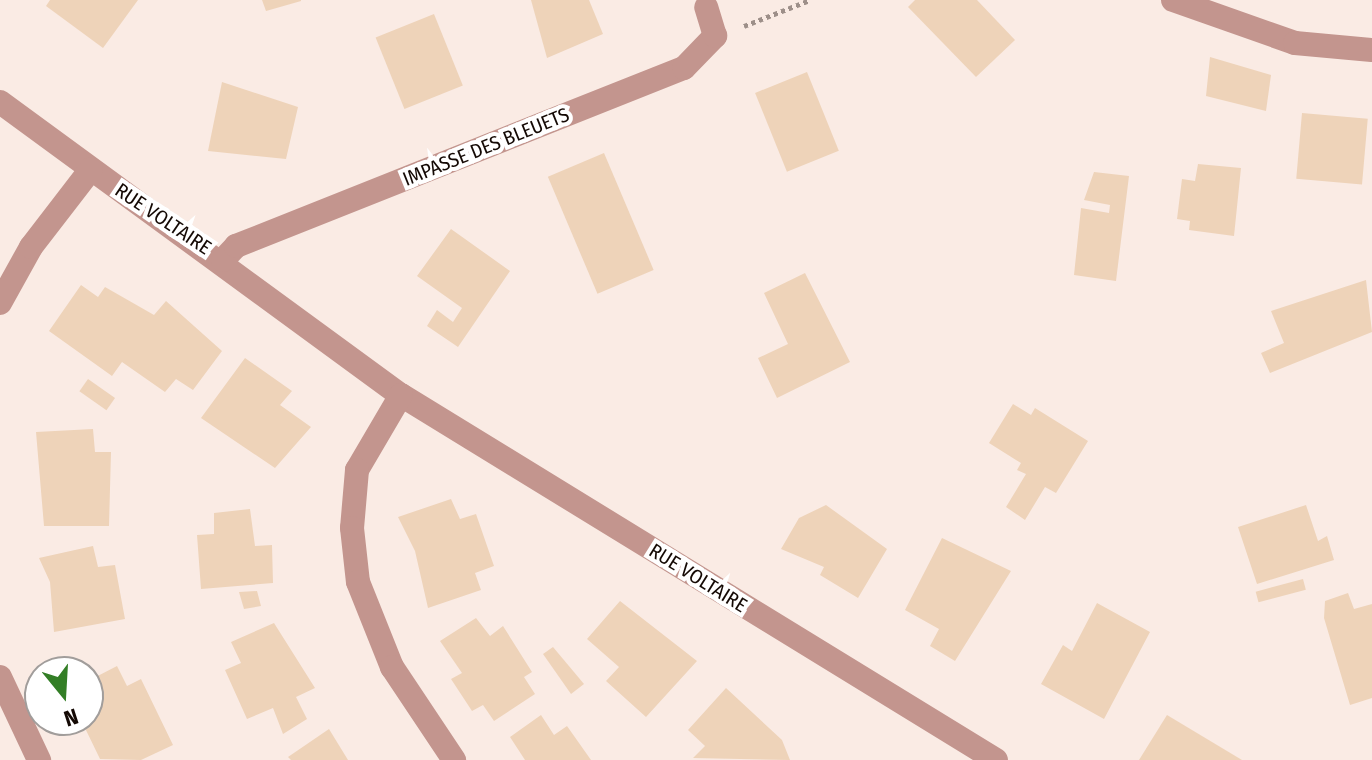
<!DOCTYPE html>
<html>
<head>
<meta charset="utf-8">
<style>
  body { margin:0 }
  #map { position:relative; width:1372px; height:760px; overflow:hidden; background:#faebe4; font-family:"Fira Sans Condensed",sans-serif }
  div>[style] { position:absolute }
  .building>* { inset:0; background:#eed3b9; transform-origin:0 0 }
  .path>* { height:5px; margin-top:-2.5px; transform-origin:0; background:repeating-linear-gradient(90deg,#9d8f89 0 4px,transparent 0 8px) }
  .minor>* { height:24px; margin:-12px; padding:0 12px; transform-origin:12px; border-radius:12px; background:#c3958e }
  span { translate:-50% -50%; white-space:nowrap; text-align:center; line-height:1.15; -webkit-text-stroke:8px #fff; paint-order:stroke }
  .street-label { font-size:20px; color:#140904 }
  .north { position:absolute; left:24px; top:656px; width:80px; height:80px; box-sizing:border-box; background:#fff; border:2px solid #a19d9b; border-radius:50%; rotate:162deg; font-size:22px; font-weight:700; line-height:32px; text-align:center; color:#140904 }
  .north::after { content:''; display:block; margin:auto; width:28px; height:36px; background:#337e26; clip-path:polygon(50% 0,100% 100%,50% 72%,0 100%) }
</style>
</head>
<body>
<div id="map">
  <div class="building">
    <div style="clip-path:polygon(50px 0,138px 0,103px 48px,46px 6px)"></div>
    <div style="clip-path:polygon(262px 0,301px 0,301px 1px,266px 11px)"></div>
    <div style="clip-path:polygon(531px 0,589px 0,603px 34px,547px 58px)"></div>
    <div style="clip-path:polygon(915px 0,977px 0,1015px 40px,976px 77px,908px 7px)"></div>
    <div style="left:434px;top:14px;width:77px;height:63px;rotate:68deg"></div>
    <div style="clip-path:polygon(1210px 57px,1271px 75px,1266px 111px,1206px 96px)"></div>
    <div style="left:807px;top:72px;width:85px;height:56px;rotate:68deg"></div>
    <div style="clip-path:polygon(222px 82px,298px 107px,286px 159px,208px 151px)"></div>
    <div style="left:1302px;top:113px;width:66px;height:66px;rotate:5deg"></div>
    <div style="left:604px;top:153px;width:127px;height:61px;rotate:67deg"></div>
    <div style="clip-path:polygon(1198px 164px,1241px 168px,1234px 236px,1189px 230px,1190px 221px,1177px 219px,1182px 179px,1195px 181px)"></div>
    <div style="clip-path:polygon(1094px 172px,1129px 176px,1116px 281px,1074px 275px,1081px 208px,1109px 213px,1110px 205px,1084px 200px)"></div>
    <div style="clip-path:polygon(451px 229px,510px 271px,458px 347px,427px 326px,437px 310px,453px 322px,462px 308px,417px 276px)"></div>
    <div style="clip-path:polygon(805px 273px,850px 362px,777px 398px,758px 358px,788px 344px,764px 293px)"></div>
    <div style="clip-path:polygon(1366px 280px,1372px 332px,1270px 373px,1261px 353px,1284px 343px,1271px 311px)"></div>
    <div style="clip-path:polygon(81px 285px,98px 297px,105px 287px,154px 315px,166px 301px,222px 351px,193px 390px,176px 379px,165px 392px,122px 362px,112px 376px,49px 331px)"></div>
    <div style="clip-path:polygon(245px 358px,292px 391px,280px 405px,311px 427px,275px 468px,201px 418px)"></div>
    <div style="left:88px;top:379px;width:33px;height:15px;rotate:35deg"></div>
    <div style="clip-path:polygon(1013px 404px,1031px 415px,1035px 408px,1088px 441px,1056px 493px,1045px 487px,1025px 520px,1006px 507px,1026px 474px,1017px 470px,1021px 463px,989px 443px)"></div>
    <div style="clip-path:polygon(93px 429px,95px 452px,111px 452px,109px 526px,44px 526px,36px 432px)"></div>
    <div style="clip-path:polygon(451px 499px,460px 519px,476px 514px,494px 566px,475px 573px,481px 590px,428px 608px,415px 551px,398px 517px)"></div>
    <div style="clip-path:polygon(826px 505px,887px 549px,858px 598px,820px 575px,824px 567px,781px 549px,799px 518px)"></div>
    <div style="clip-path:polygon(1306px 505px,1318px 541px,1327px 536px,1334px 560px,1257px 584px,1238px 527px)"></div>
    <div style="clip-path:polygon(250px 509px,255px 546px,272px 545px,273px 583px,201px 589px,197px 535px,214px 534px,214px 513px)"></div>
    <div style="clip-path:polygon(942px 538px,1011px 571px,955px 661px,930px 646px,939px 629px,905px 610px)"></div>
    <div style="clip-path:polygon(93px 546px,98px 567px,115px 565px,125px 619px,54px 632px,50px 582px,39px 558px)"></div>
    <div style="left:1303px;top:579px;width:11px;height:49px;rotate:75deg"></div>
    <div style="clip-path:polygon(257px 591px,261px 606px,244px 609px,239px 592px)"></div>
    <div style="clip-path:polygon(1348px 593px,1354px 609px,1372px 604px,1372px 698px,1350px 705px,1324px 618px,1325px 601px)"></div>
    <div style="clip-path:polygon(620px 601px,697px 661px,646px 717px,606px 681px,619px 667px,587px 639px)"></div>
    <div style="clip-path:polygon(1097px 603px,1150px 632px,1104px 719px,1041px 684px,1063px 645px,1072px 651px)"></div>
    <div style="clip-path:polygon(476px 618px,490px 636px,503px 626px,532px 672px,524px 677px,535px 694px,494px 721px,483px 705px,472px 711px,451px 679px,462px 673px,440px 641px)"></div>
    <div style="clip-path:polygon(274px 623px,315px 688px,296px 697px,307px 719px,283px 734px,273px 708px,247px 719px,225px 670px,241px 663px,231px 642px)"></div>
    <div style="clip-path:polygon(553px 647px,584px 684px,571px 694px,543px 654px)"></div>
    <div style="clip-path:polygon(117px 666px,127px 686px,141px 679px,173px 745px,141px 760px,100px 759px,84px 726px,93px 721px,88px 681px)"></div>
    <div style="clip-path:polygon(726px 688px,782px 740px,790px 760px,693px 758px,705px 746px,688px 730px)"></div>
    <div style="clip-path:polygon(541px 715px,554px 735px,567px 726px,591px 760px,525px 760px,510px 737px)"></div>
    <div style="clip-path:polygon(1167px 715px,1242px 760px,1139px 760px)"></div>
    <div style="clip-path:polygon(329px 729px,348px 760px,291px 760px,288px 757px)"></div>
  </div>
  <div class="path">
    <div style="left:744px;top:26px;width:71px;rotate:-21.5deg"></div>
  </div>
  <div class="minor">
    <div style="left:1173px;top:0;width:129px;rotate:19.4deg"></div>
    <div style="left:1295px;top:43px;width:77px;rotate:5.2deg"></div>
    <div style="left:0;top:102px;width:497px;rotate:36.2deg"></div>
    <div style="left:401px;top:395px;width:698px;rotate:31.53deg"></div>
    <div style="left:223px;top:260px;width:19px;rotate:-47deg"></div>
    <div style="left:236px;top:246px;width:482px;rotate:-21.7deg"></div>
    <div style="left:684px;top:68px;width:45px;rotate:-45.9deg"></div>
    <div style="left:715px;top:36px;width:30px;rotate:-107deg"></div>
    <div style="left:0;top:303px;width:64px;rotate:-61deg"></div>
    <div style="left:31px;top:247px;width:98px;rotate:-52.4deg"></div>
    <div style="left:401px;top:395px;width:87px;rotate:120.4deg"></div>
    <div style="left:357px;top:470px;width:58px;rotate:94.9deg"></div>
    <div style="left:352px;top:528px;width:54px;rotate:83.7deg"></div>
    <div style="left:358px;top:582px;width:92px;rotate:68.2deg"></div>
    <div style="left:392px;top:667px;width:112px;rotate:56.3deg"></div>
    <div style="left:0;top:677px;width:92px;rotate:64.8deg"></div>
  </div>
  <div class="street-label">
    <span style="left:486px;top:147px;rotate:-22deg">IMPASSE DES BLEUETS</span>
    <span style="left:163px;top:219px;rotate:34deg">RUE VOLTAIRE</span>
    <span style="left:698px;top:578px;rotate:32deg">RUE VOLTAIRE</span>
  </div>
  <div class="north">N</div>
</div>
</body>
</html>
